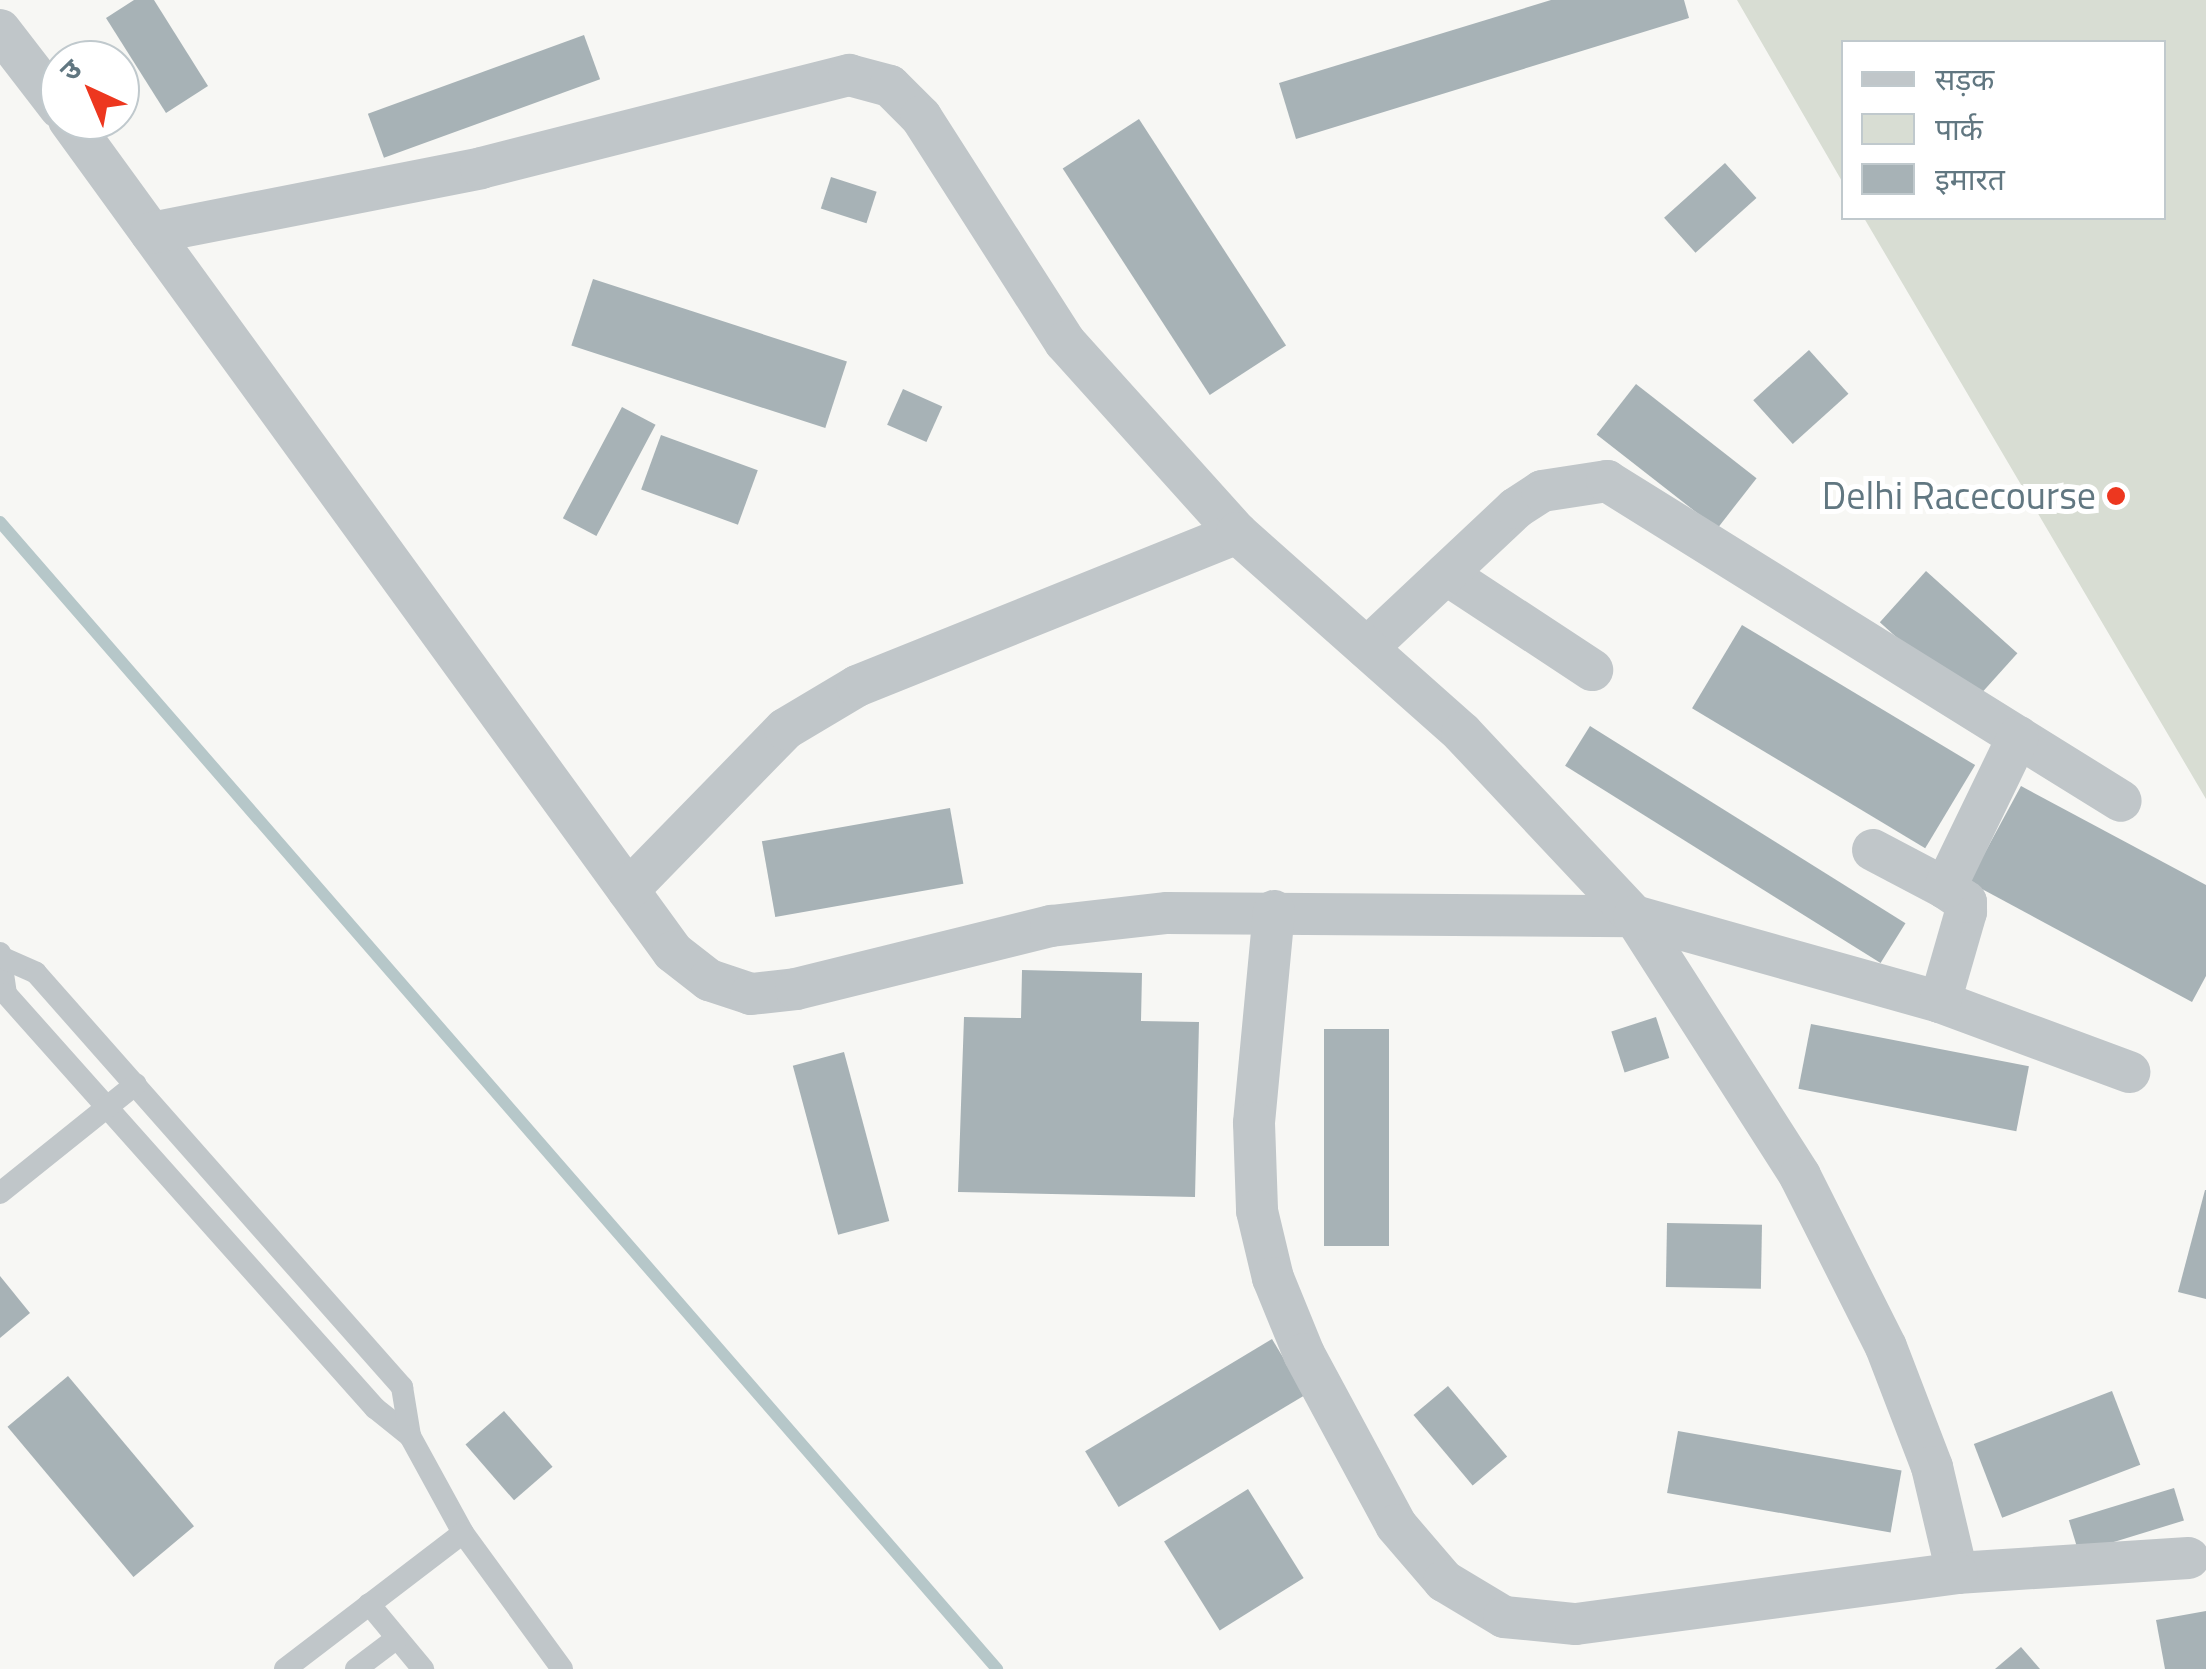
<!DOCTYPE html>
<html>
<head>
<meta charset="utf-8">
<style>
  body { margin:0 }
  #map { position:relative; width:2206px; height:1669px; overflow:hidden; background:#f7f7f4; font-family:"Titillium Web","Noto Sans Devanagari",sans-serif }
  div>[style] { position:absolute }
  .green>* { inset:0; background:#d8ddd3 }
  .stream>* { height:12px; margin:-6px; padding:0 6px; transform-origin:6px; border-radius:6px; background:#b6c7c9 }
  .building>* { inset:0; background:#a7b2b6; transform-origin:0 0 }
  .lane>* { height:22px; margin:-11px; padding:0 11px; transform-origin:11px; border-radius:11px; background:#c0c6c9 }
  .street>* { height:42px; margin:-21px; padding:0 21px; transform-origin:21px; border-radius:21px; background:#c0c6c9 }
  .dots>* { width:28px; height:28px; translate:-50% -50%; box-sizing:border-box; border:5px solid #fff; border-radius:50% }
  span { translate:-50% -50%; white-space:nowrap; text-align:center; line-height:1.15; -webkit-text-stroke:10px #fff; paint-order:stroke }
  .poi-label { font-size:38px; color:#617781 }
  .right { translate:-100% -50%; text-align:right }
  .legend { position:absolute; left:1841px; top:40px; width:325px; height:180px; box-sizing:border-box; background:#fff; border:2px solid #c0c9cd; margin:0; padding:12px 18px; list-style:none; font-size:30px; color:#617781 }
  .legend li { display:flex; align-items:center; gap:20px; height:50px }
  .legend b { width:50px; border:2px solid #c0c9cd }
  .north { position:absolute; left:40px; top:40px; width:100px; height:100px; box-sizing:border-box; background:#fff; border:2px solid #c0c9cd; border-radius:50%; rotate:316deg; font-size:28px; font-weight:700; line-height:40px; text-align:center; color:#617781 }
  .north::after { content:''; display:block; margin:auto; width:35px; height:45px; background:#ed371f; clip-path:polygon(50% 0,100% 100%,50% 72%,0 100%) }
</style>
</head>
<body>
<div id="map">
  <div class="green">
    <div style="clip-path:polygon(1737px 0,2206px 0,2206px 799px,1864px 218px,2164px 218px,2164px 42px,1844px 42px,1843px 183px)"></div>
  </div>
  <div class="stream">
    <div style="left:0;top:522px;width:1520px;rotate:49deg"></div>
  </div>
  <div class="building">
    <div style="clip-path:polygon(134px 0,154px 0,208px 86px,166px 113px,106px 18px)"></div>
    <div style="clip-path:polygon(1551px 0,1684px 0,1689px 18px,1296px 139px,1279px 83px)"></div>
    <div style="left:584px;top:35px;width:47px;height:230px;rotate:70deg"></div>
    <div style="left:1139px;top:119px;width:270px;height:91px;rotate:57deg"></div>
    <div style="left:1725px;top:163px;width:47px;height:82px;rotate:48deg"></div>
    <div style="left:831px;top:177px;width:48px;height:33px;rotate:18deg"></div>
    <div style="left:593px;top:279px;width:267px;height:70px;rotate:18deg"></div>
    <div style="left:1809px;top:350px;width:59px;height:75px;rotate:48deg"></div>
    <div style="left:1636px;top:384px;width:153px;height:64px;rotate:38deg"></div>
    <div style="left:903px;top:389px;width:43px;height:39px;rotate:24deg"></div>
    <div style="left:622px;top:407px;width:38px;height:126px;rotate:28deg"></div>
    <div style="left:661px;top:435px;width:103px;height:58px;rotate:20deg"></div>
    <div style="left:1926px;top:571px;width:123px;height:69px;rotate:42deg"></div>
    <div style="left:1742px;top:625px;width:272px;height:97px;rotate:31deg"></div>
    <div style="left:1590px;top:726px;width:372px;height:47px;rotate:32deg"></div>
    <div style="clip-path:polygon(2021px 786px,2206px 885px,2206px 976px,2192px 1002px,1969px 882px)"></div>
    <div style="left:950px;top:808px;width:77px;height:191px;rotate:80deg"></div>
    <div style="clip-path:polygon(1022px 970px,1142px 973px,1141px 1021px,1199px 1022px,1195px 1197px,958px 1192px,964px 1017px,1021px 1018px)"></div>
    <div style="left:1656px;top:1017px;width:43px;height:47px;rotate:72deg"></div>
    <div style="left:1811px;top:1024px;width:222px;height:66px;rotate:11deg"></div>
    <div style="left:1324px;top:1029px;width:65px;height:217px"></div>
    <div style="left:844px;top:1052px;width:175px;height:53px;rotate:75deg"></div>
    <div style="clip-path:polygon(2205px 1190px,2206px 1190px,2206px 1299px,2178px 1292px)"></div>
    <div style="left:1667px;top:1223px;width:95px;height:64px;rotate:1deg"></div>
    <div style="clip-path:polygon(0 1276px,30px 1313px,0 1338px)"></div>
    <div style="left:1272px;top:1339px;width:65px;height:218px;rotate:59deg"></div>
    <div style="left:68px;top:1376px;width:196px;height:79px;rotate:50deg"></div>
    <div style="left:1448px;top:1386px;width:92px;height:45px;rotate:50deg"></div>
    <div style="left:2112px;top:1391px;width:79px;height:148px;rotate:69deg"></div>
    <div style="left:504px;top:1411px;width:74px;height:51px;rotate:49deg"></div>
    <div style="left:1678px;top:1431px;width:227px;height:63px;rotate:10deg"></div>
    <div style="left:2174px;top:1488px;width:34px;height:110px;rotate:73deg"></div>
    <div style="left:1248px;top:1489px;width:105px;height:99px;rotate:58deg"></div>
    <div style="clip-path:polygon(2206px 1611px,2206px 1669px,2165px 1669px,2156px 1620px)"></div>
    <div style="clip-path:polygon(2021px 1647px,2040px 1669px,1995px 1669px)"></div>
  </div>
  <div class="lane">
    <div style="left:0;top:953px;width:41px;rotate:81.7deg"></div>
    <div style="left:6px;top:994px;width:555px;rotate:48.29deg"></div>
    <div style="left:375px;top:1408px;width:45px;rotate:38.7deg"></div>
    <div style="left:3px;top:958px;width:36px;rotate:24deg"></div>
    <div style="left:36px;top:973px;width:553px;rotate:48.52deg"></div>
    <div style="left:402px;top:1387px;width:50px;rotate:80.7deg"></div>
    <div style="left:410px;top:1436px;width:111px;rotate:61.3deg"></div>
    <div style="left:463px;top:1533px;width:168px;rotate:53.9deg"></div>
    <div style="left:0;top:1193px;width:174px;rotate:-38.7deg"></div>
    <div style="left:369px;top:1604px;width:85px;rotate:50.3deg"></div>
    <div style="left:285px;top:1669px;width:224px;rotate:-37.4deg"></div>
    <div style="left:356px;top:1669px;width:51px;rotate:-37.1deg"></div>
  </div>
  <div class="street">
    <div style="left:0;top:30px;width:98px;rotate:52.4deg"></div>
    <div style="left:69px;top:120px;width:1028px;rotate:54.02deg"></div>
    <div style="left:673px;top:952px;width:46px;rotate:37.9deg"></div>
    <div style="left:709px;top:980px;width:44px;rotate:18.4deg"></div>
    <div style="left:751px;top:994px;width:45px;rotate:-6.3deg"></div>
    <div style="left:796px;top:989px;width:263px;rotate:-13.9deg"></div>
    <div style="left:1051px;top:926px;width:117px;rotate:-6.4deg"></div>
    <div style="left:1167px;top:913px;width:467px;rotate:0.4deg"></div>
    <div style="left:1634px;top:916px;width:308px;rotate:57.4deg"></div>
    <div style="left:1800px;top:1176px;width:191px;rotate:63.3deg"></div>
    <div style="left:1886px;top:1347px;width:129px;rotate:69deg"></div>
    <div style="left:1932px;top:1467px;width:109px;rotate:76.7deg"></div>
    <div style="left:1957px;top:1573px;width:232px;rotate:-3.7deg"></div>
    <div style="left:151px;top:233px;width:336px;rotate:-11.1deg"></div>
    <div style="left:481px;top:168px;width:380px;rotate:-14.2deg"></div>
    <div style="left:849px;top:75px;width:42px;rotate:15deg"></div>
    <div style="left:890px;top:86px;width:44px;rotate:45deg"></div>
    <div style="left:921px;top:117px;width:267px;rotate:57.4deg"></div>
    <div style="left:1065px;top:342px;width:257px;rotate:48deg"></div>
    <div style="left:1446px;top:574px;width:175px;rotate:33.3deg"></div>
    <div style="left:1367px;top:648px;width:204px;rotate:-43.2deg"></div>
    <div style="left:1516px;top:508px;width:31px;rotate:-33deg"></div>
    <div style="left:1542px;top:491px;width:66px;rotate:-8.7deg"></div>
    <div style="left:1607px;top:481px;width:605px;rotate:31.91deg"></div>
    <div style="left:1873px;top:850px;width:81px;rotate:27.8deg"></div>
    <div style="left:628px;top:890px;width:225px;rotate:-45.7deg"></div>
    <div style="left:785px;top:729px;width:84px;rotate:-30.8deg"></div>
    <div style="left:857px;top:686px;width:410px;rotate:-21.9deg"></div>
    <div style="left:1237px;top:533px;width:301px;rotate:41.6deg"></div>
    <div style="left:1462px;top:733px;width:251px;rotate:46.8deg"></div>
    <div style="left:1634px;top:916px;width:318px;rotate:15.7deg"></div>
    <div style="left:1940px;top:1002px;width:202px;rotate:20.3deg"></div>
    <div style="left:1274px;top:911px;width:213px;rotate:95.4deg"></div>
    <div style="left:1254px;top:1123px;width:88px;rotate:88deg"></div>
    <div style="left:1257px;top:1211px;width:69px;rotate:76.6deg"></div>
    <div style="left:1273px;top:1278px;width:82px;rotate:67.8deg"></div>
    <div style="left:1304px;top:1354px;width:194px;rotate:61.7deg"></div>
    <div style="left:1396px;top:1525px;width:74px;rotate:49.4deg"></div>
    <div style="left:1444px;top:1581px;width:70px;rotate:31deg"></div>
    <div style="left:1504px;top:1617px;width:72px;rotate:5.6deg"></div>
    <div style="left:1576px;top:1624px;width:384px;rotate:-7.6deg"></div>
    <div style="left:1940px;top:1002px;width:94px;rotate:-73.9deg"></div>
    <div style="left:1966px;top:912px;width:10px;rotate:-90deg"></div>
    <div style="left:1966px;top:902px;width:25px;rotate:-146deg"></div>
    <div style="left:1945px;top:888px;width:168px;rotate:-64.2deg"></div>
  </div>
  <div class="dots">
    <div style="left:2116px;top:496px;background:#ed371f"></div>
  </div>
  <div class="poi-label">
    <span class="right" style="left:2096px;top:496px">Delhi Racecourse</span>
  </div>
  <ul class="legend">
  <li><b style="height:12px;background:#c0c6c9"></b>सड़क</li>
  <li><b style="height:28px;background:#d8ddd3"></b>पार्क</li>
  <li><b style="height:28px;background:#a7b2b6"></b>इमारत</li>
  </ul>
  <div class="north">उ</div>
</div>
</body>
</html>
